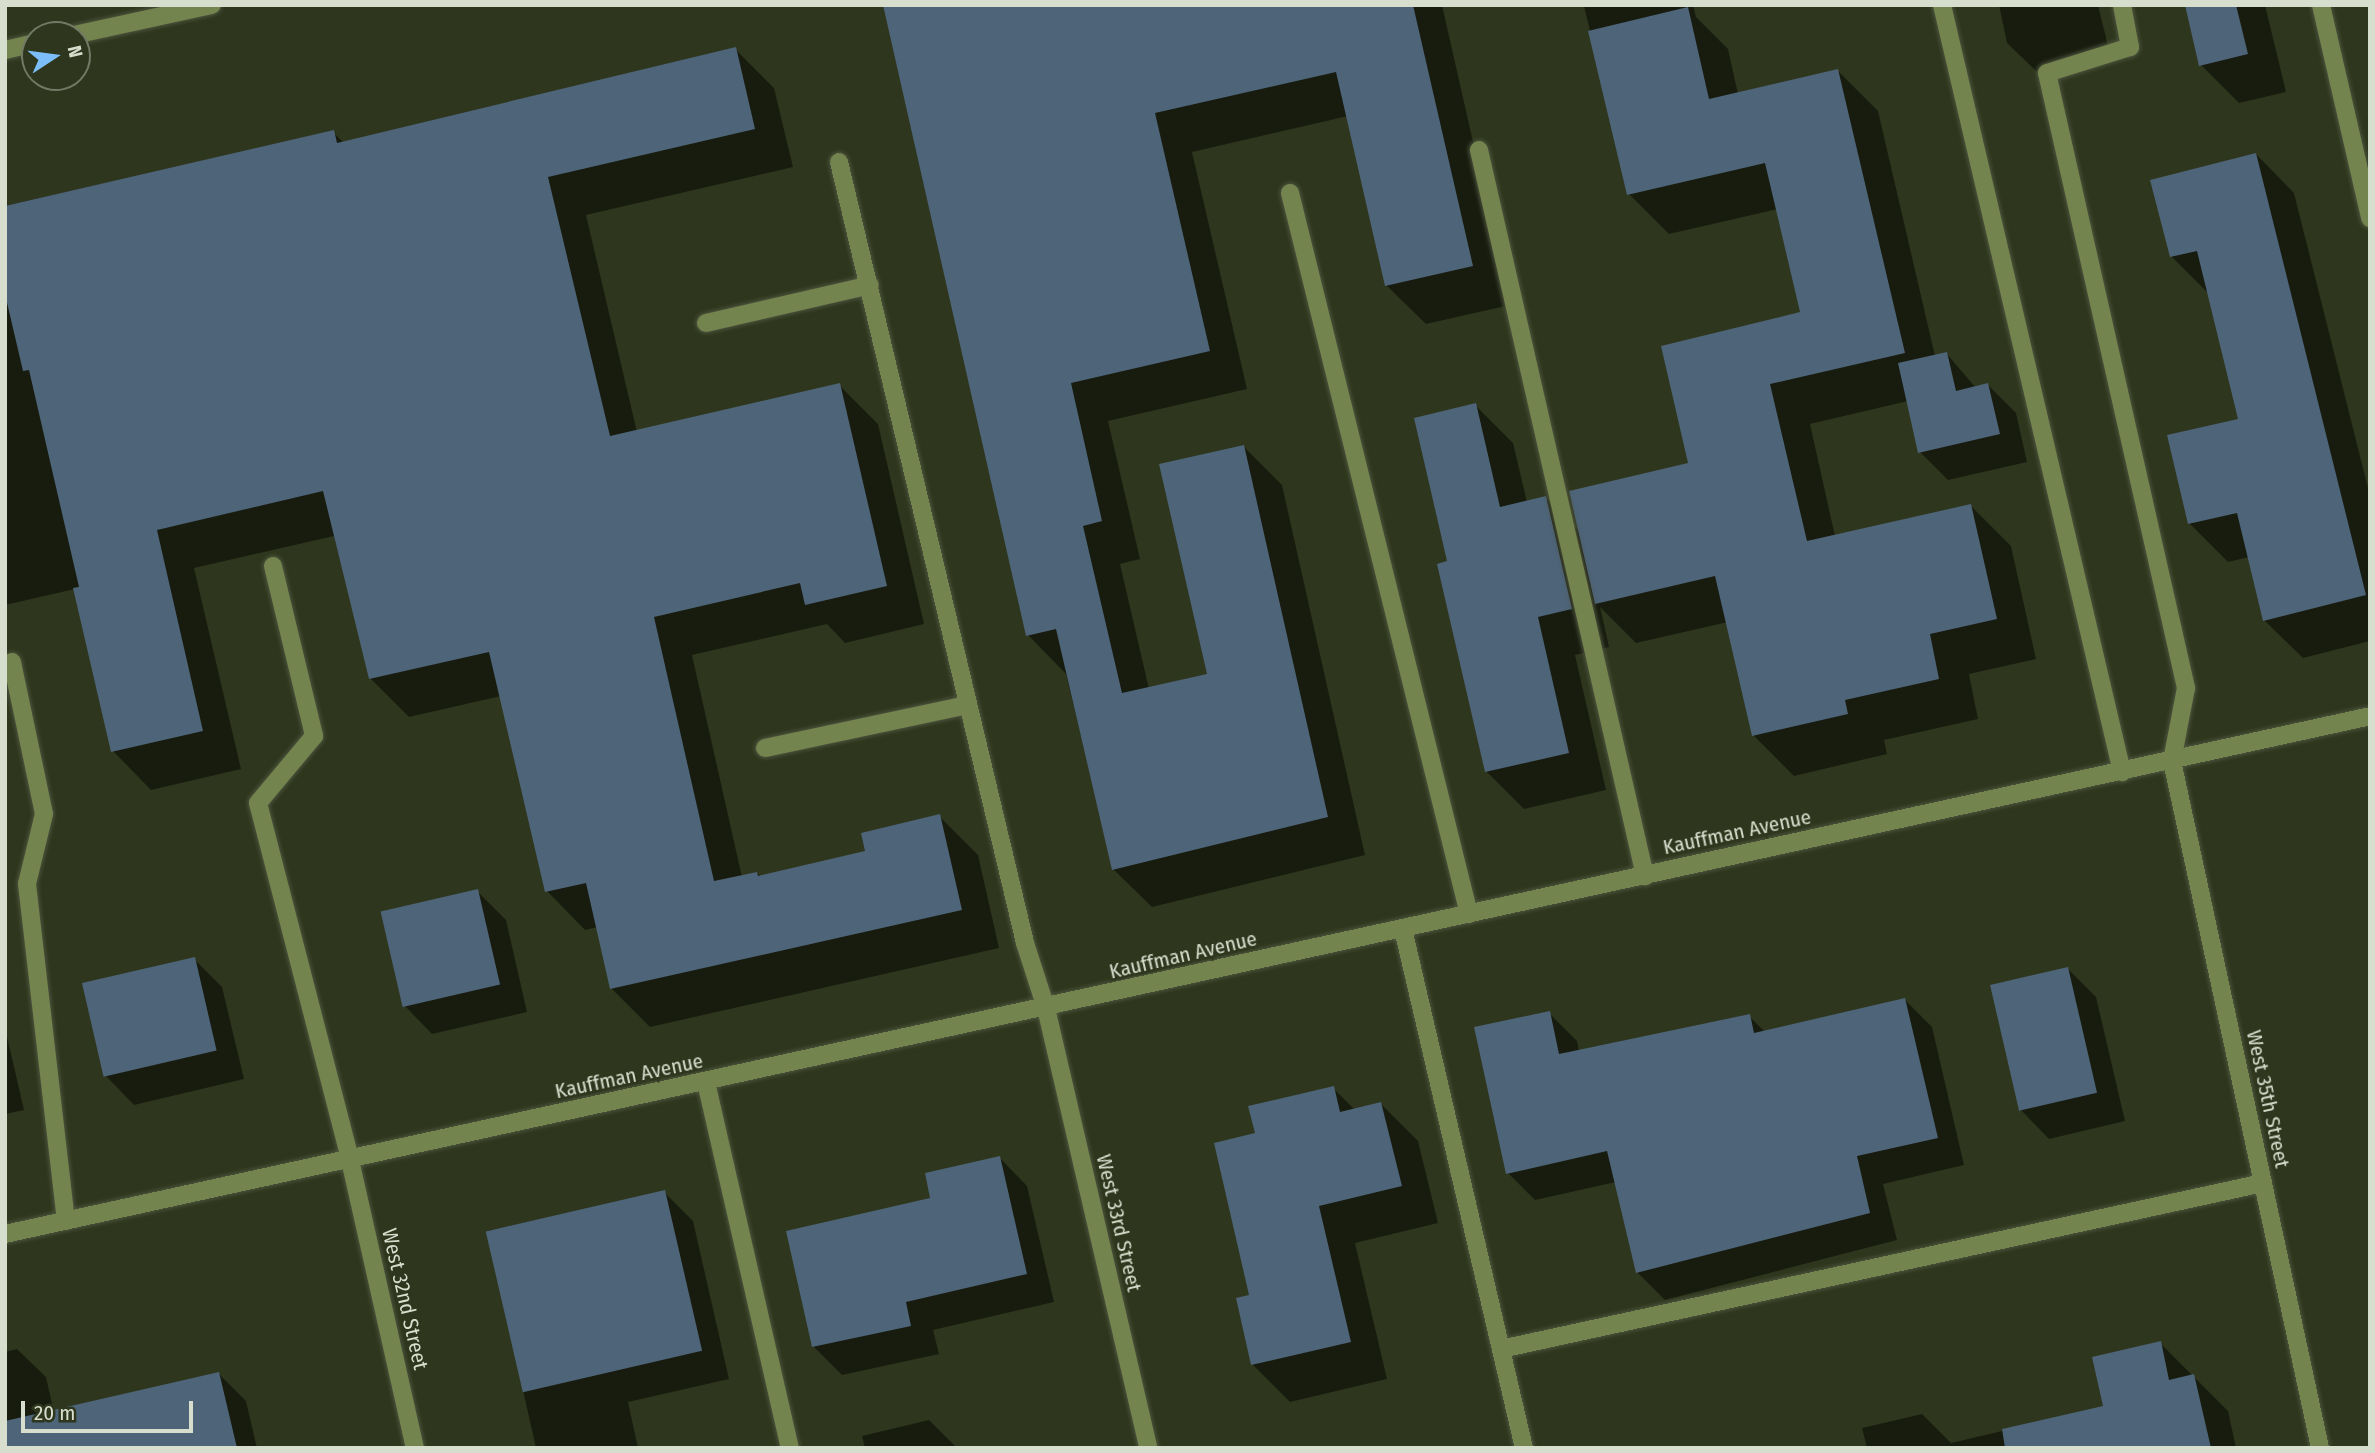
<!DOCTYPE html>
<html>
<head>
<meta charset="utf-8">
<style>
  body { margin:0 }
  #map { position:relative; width:2375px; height:1453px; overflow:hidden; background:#2e361d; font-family:"Fira Sans Condensed",sans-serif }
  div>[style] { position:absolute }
  .shadow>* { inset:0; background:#0007 }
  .building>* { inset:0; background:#4e6479; transform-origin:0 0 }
  .roads { filter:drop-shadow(0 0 2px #4d543d) drop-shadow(0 0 2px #4d543d) }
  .minor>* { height:18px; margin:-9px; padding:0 9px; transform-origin:9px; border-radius:9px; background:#74844f }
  span { translate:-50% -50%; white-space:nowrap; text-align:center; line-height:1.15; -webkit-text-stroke:5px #2e361d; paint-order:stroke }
  .street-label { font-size:21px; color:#d8dece }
  .frame { position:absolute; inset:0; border:7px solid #d8dece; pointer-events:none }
  .north { position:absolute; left:21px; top:21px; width:70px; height:70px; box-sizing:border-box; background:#2e361d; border:2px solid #727964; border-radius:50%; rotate:77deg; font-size:19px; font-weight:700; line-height:28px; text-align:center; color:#d8dece }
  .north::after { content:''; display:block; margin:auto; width:24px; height:32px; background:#7bbef8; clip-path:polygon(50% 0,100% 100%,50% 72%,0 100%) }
  .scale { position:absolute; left:21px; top:1401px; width:172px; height:32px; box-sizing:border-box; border:4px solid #d8dece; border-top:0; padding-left:9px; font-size:21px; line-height:24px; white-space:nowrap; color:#d8dece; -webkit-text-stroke:5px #2e361d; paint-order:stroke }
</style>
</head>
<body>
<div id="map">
  <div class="shadow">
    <div style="clip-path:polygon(884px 5px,1442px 5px,1510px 305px,1426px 324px,1387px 286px,1348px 116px,1192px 152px,1247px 389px,1108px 421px,1140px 559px,1120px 564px,1149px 689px,1209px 675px,1243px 446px,1282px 485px,1365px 855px,1152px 907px,1113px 869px,1066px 674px,1028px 635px)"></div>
    <div style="clip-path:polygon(1572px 5px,1693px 5px,1696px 17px,1728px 49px,1738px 94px,1838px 71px,1878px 111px,1935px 356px,1946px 353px,1976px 388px,1988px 385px,2016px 413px,2027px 462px,1948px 480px,1920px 452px,1908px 401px,1810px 424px,1835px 536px,1970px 505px,2011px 546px,2036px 659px,1969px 674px,1978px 719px,1884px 740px,1887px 754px,1794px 776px,1754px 736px,1728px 622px,1636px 643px,1600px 607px,1609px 647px,1575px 655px,1606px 790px,1524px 809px,1486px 771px,1449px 563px,1475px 405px,1513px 443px,1527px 502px,1546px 498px,1580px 532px,1690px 465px,1802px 314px,1778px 209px,1669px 234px,1629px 194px,1584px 6px)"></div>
    <div style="clip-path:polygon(1999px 5px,2098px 5px,2110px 54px,2036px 71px,2007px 43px)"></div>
    <div style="clip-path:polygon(2186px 5px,2265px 5px,2286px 92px,2239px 103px,2201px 65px)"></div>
    <div style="clip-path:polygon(735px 49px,774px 88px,793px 167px,586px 215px,637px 432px,839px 385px,878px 424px,924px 624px,845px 643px,827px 624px,692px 655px,742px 877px,757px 873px,761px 877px,867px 853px,939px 816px,978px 855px,999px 948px,650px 1027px,611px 988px,598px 927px,585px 930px,547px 891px,501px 696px,409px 717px,371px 679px,334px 536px,194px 568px,241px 769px,151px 790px,113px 751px,75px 589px,5px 605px,5px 206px,333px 132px,344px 143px)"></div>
    <div style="clip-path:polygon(2256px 154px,2294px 193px,2370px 496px,2370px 641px,2303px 658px,2264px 620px,2249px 557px,2228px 562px,2189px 523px,2240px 420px,2209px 294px,2172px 257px)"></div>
    <div style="clip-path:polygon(477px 891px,506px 920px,527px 1012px,432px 1034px,404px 1005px)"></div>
    <div style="clip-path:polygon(194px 959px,222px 987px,244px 1079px,134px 1105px,106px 1076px)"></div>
    <div style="clip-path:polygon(2068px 969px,2096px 997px,2125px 1121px,2049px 1139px,2021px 1110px)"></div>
    <div style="clip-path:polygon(1905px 1000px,1932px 1027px,1964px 1165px,1883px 1184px,1897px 1240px,1665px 1300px,1637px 1272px,1616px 1182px,1535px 1200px,1508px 1173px,1549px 1013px,1577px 1041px,1579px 1051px,1749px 1016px,1765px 1032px)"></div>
    <div style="clip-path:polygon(5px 1028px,24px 1110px,5px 1114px)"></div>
    <div style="clip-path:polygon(1333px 1088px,1355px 1110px,1381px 1104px,1418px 1141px,1438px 1223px,1355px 1243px,1387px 1379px,1290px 1402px,1253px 1365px,1258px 1134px)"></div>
    <div style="clip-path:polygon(999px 1157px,1027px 1186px,1054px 1302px,933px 1330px,939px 1354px,842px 1375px,814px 1347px,788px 1232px,932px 1199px)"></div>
    <div style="clip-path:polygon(664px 1192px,693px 1221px,729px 1379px,628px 1402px,638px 1448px,536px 1448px,487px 1231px)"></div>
    <div style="clip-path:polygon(2160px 1343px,2228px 1411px,2236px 1448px,1867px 1448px,1862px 1428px,1922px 1414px,1951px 1443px,2105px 1407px)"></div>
    <div style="clip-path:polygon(17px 1349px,46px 1377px,62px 1448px,5px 1448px,5px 1352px)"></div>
    <div style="clip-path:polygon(219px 1374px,246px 1401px,257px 1448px,127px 1448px)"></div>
    <div style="clip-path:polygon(929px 1420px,957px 1448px,865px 1448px,862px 1436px)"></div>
  </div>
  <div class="building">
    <div style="clip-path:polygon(883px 5px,1413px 5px,1473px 266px,1385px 286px,1336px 72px,1155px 113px,1210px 351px,1071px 383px,1102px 521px,1083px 526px,1122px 693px,1207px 674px,1159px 464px,1244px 445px,1328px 817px,1112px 870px,1056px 629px,1026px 636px)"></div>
    <div style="clip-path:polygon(2185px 5px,2236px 5px,2248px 54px,2199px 66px)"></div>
    <div style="clip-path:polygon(1688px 7px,1709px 99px,1838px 69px,1905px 353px,1770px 384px,1807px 541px,1971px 504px,1997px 619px,1930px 634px,1939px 679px,1845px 700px,1848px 714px,1752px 736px,1715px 576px,1595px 604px,1569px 491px,1688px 463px,1661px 346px,1800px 312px,1765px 163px,1627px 195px,1588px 31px)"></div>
    <div style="clip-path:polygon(736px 47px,755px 129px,548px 177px,610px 436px,840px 383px,887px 586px,805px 605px,800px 583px,654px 617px,714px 881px,757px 872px,758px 876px,865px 851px,861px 833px,940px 814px,962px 910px,610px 989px,586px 883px,545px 892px,489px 652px,369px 679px,323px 491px,157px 530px,203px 731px,111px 752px,73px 588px,79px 587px,29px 370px,23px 371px,5px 294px,5px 206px,334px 130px,337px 143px)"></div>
    <div style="clip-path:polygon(2256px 153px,2366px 595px,2263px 621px,2237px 513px,2188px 524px,2167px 435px,2238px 419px,2197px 251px,2170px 257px,2150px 180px)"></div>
    <div style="clip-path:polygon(1947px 352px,1956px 391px,1988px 383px,2000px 434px,1918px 453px,1898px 363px)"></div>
    <div style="clip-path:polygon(1476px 403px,1500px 507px,1546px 496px,1572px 609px,1538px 617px,1569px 753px,1485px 772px,1437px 564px,1447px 561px,1414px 418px)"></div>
    <div style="left:478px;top:889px;width:98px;height:100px;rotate:77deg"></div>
    <div style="left:195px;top:957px;width:96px;height:116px;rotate:77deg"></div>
    <div style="left:2068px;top:967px;width:129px;height:80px;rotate:77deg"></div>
    <div style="clip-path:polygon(1905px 998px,1938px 1138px,1857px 1156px,1870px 1213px,1636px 1273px,1607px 1151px,1506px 1174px,1474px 1027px,1550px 1011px,1559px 1054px,1750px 1014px,1754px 1033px)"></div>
    <div style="clip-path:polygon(1334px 1086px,1340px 1112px,1381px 1102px,1402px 1186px,1319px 1206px,1351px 1342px,1251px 1365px,1236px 1298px,1249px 1295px,1214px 1143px,1255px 1133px,1248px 1106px)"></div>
    <div style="clip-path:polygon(1000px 1156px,1027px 1274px,906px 1302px,911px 1326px,812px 1347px,786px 1231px,930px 1198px,925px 1173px)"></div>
    <div style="left:665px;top:1190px;width:165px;height:184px;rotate:77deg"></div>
    <div style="clip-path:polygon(2161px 1341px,2169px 1380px,2194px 1374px,2211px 1448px,2005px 1448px,2002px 1429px,2103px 1406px,2092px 1357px)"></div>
    <div style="clip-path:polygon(219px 1372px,237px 1448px,5px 1448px,5px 1421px)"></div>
  </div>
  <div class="roads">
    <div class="minor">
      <div style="left:1942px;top:5px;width:788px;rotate:76.79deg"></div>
      <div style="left:2122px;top:5px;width:43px;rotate:79.2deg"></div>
      <div style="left:2130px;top:47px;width:87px;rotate:162.6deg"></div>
      <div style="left:2047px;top:73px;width:631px;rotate:77.26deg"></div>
      <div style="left:2186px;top:688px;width:74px;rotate:100.9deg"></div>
      <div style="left:2172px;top:761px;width:703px;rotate:77.84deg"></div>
      <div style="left:2321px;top:5px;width:219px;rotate:77deg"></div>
      <div style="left:74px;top:35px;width:141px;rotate:-12.3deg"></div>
      <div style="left:5px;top:50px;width:31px;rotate:-13deg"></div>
      <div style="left:1479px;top:150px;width:745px;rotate:77.12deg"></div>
      <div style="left:839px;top:162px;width:803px;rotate:76.6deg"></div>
      <div style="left:1025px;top:943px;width:68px;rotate:72.1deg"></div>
      <div style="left:1046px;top:1008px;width:452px;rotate:76.9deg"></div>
      <div style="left:1290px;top:193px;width:743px;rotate:76.06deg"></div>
      <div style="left:706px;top:323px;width:168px;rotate:-13deg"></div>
      <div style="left:273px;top:566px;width:175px;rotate:76.4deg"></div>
      <div style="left:314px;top:736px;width:87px;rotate:129.9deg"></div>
      <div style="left:258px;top:803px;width:369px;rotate:75.5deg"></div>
      <div style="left:350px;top:1160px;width:295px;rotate:77.3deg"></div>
      <div style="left:12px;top:662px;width:155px;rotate:78.1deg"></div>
      <div style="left:44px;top:814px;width:72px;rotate:103.7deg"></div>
      <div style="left:27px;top:884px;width:339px;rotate:83.4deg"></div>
      <div style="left:765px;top:748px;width:207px;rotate:-12deg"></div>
      <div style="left:1403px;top:929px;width:533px;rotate:76.88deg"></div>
      <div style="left:706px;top:1082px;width:376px;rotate:77.1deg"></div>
      <div style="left:5px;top:1234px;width:2421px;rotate:-12.35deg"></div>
      <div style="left:1501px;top:1349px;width:780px;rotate:-12.29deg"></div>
    </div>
  </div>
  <div class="street-label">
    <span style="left:1737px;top:832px;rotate:-12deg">Kauffman Avenue</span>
    <span style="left:1183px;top:955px;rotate:-13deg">Kauffman Avenue</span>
    <span style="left:629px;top:1076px;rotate:-12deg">Kauffman Avenue</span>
    <span style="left:2268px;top:1099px;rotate:78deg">West 35th Street</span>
    <span style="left:1119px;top:1223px;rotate:77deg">West 33rd Street</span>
    <span style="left:405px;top:1299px;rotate:77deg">West 32nd Street</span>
  </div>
  <div class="frame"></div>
  <div class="north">N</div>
  <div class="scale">20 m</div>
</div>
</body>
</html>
